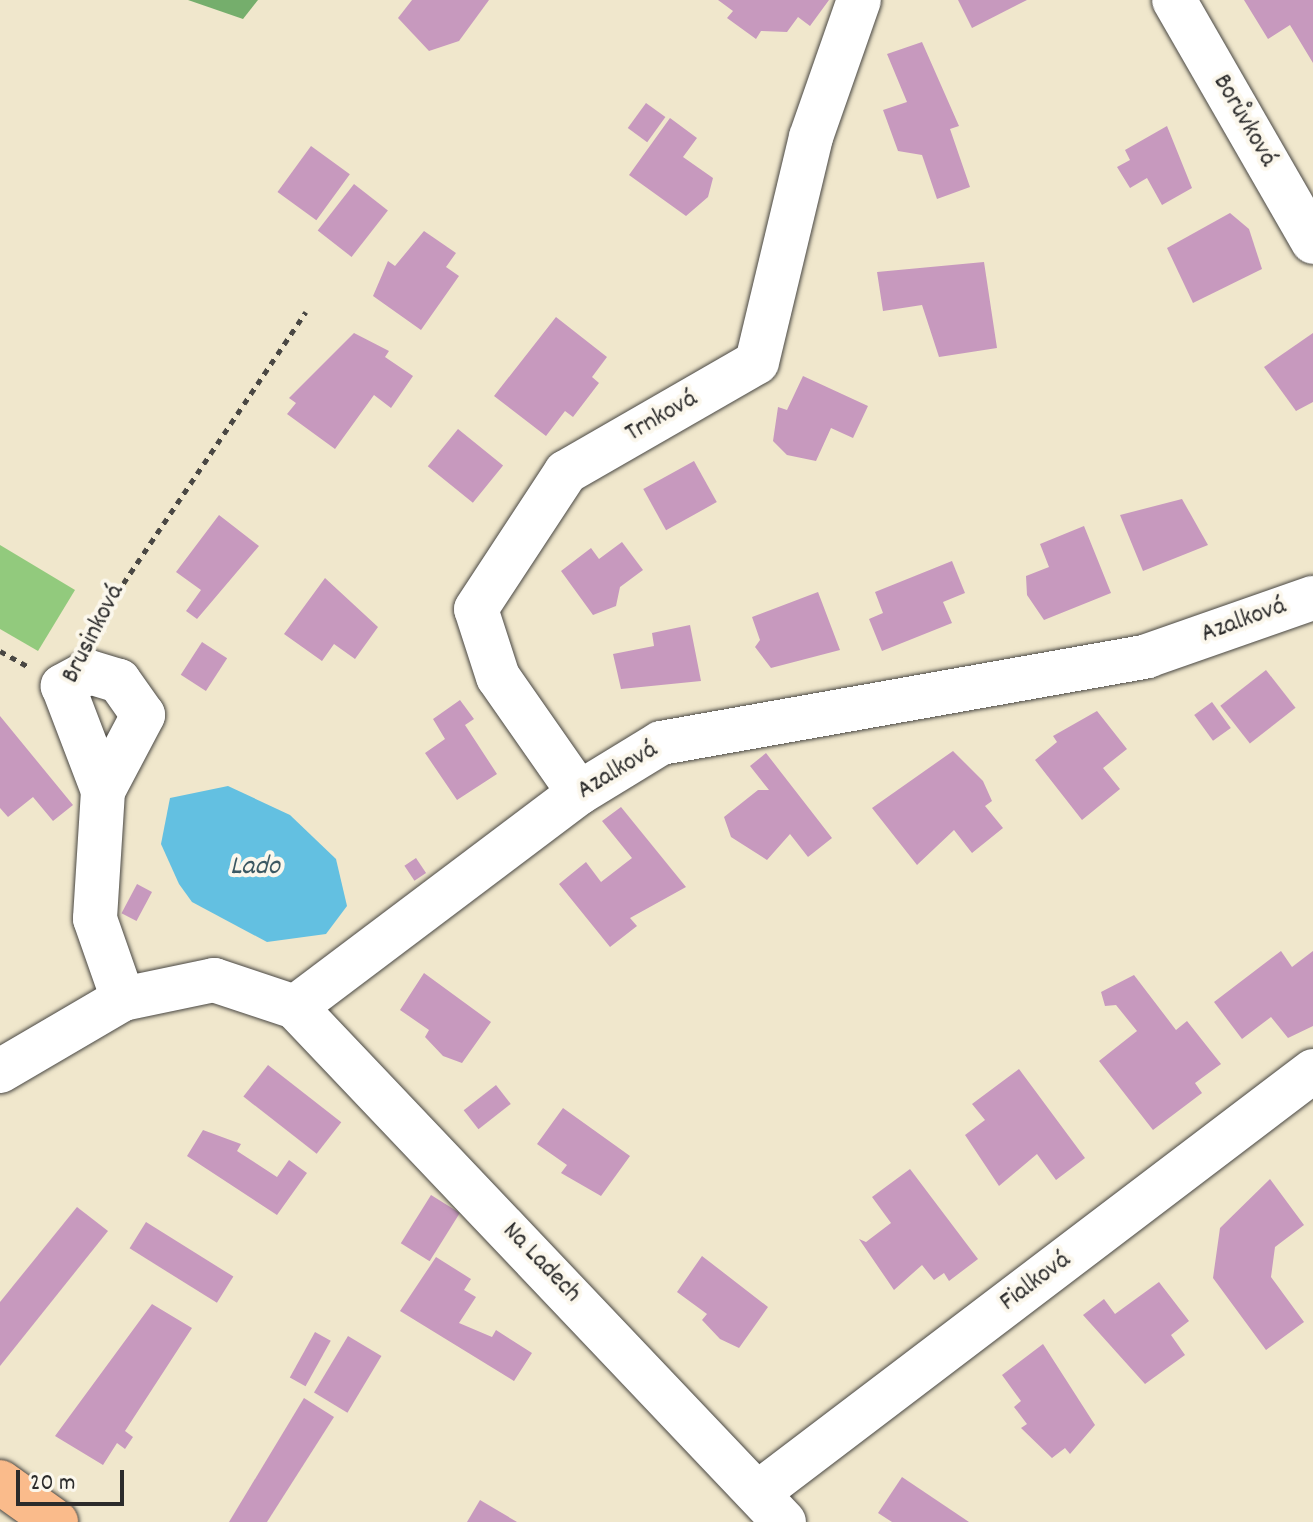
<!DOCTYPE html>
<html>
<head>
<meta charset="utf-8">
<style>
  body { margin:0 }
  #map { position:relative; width:1313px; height:1522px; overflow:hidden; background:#f0e7cc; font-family:Dekko,sans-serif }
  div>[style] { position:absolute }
  .green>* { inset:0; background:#92ca7d }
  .forest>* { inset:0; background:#75ae6c }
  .water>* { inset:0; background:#63c0e1 }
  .building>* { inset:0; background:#c799be; transform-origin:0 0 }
  .path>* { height:5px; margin-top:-2.5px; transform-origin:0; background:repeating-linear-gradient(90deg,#494743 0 6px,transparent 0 12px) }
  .roads { filter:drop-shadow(0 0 2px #494743) drop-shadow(0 0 2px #494743) }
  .minor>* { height:44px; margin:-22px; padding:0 22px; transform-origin:22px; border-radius:22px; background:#fff }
  .major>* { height:44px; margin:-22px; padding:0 22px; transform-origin:22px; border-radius:22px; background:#fabb8b }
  span { translate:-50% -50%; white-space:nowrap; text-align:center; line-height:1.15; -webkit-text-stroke:8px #fbf7ec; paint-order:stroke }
  .street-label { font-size:26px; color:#2b2b2b }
  .water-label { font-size:28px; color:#3c5862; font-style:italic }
  .scale { position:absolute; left:16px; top:1470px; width:108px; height:36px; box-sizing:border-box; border:4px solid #2b2b2b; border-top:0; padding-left:10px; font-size:24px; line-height:28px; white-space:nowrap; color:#2b2b2b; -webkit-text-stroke:6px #fbf7ec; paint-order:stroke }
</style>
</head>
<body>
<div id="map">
  <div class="green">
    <div style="clip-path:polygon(0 545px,75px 590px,38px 651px,0 629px)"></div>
  </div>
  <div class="forest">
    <div style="clip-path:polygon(188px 0,258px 0,243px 19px)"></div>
  </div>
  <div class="water">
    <div style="clip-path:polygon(228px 786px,290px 815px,336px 859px,347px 906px,326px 934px,267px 942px,192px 902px,179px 884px,161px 844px,170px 798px)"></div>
  </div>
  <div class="building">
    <div style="clip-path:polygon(412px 0,489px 0,459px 41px,429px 51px,398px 18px)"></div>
    <div style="clip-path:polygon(718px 0,829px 0,810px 26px,798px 17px,787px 32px,761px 31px,756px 39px,727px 18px,733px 11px)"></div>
    <div style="clip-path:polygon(958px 0,1027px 0,972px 28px)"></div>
    <div style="clip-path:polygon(1244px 0,1313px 0,1313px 63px,1290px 25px,1268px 39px)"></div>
    <div style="clip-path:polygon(922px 42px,959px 126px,950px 129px,970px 187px,937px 199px,922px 155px,898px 151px,883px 110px,907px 102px,887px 54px)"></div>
    <div style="left:646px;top:103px;width:24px;height:31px;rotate:36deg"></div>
    <div style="clip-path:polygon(670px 118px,697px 138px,683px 157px,713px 178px,708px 197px,686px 216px,629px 175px)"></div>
    <div style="clip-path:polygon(1167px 126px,1192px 188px,1162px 205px,1147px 178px,1130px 188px,1117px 167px,1130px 160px,1125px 150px)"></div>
    <div style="left:311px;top:146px;width:48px;height:57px;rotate:36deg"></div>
    <div style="left:354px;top:184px;width:43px;height:59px;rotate:38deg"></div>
    <div style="clip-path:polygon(1230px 213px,1249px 229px,1262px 269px,1193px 303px,1167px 248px)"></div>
    <div style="clip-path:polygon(424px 231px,456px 253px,446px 267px,459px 276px,421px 330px,373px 296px,388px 261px,395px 266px)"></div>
    <div style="clip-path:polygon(984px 262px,997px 348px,939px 357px,922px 305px,883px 311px,877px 272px)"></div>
    <div style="clip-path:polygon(556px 317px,607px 357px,592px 377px,599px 383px,573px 417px,565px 411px,546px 436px,494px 396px)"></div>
    <div style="clip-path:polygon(354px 333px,389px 351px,385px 357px,413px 376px,391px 408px,374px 395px,335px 449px,287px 414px,296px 403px,289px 398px)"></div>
    <div style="clip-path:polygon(1313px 333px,1313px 402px,1296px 411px,1264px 367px)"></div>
    <div style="clip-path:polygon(803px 376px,868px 406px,853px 438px,831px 428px,816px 461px,787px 455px,773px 441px,778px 407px,787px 410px)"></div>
    <div style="left:458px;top:429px;width:58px;height:48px;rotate:39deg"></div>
    <div style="left:694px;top:461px;width:47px;height:58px;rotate:61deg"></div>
    <div style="clip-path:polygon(1182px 499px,1208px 545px,1143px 571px,1120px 515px)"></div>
    <div style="clip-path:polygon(219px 515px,259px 546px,197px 619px,186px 611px,201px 590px,176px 572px)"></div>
    <div style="clip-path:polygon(1084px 526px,1111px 593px,1044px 620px,1027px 595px,1026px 576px,1049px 567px,1040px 544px)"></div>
    <div style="clip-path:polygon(622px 542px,643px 570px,620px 587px,616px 606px,593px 615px,561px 571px,591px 548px,599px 559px)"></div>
    <div style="clip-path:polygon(952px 561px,965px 593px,943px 602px,952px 623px,882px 651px,869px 619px,883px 613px,875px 592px)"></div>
    <div style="clip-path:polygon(325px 578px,378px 627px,355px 659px,334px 644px,322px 661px,284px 634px)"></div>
    <div style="clip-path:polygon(818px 592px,840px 650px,771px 668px,755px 647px,760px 640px,752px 617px)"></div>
    <div style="clip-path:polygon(690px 625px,701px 681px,621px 689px,613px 654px,654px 646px,652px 633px)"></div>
    <div style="left:202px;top:642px;width:30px;height:39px;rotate:33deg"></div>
    <div style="left:1266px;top:670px;width:48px;height:58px;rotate:52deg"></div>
    <div style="clip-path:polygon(460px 700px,474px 719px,465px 725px,497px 774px,457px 800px,425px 753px,445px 739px,433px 719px)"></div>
    <div style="left:1212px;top:702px;width:32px;height:22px;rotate:54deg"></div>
    <div style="clip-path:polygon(1097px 711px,1127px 749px,1103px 768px,1120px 789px,1082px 820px,1035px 760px,1057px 742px,1053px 736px)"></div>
    <div style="clip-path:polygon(0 716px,73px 805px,53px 821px,33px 797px,8px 817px,0 808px)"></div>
    <div style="clip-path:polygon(953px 751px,983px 781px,992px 801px,985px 806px,1003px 828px,972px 853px,954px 830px,917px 865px,872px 808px)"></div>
    <div style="clip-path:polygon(766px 753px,832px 838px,808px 857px,790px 834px,767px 860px,731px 837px,724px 817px,758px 790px,769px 790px,750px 766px)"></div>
    <div style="clip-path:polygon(621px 807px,686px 887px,630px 918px,637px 926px,610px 947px,559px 884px,586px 862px,601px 882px,632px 858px,602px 821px)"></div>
    <div style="left:416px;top:858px;width:18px;height:14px;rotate:56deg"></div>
    <div style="left:137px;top:884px;width:17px;height:33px;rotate:28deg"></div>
    <div style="clip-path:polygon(1281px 951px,1292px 967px,1313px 951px,1313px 1026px,1288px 1038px,1271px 1017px,1242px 1039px,1214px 1002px)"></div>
    <div style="clip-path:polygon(424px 973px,491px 1022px,462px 1063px,443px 1056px,425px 1037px,429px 1030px,400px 1010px)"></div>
    <div style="clip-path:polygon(1134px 975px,1176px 1030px,1187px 1021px,1221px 1064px,1195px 1083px,1202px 1093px,1153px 1130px,1099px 1061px,1137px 1031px,1116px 1005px,1105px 1006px,1101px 992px)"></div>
    <div style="left:268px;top:1065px;width:93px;height:40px;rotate:38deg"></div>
    <div style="clip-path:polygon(1019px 1069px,1085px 1158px,1056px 1180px,1037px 1154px,999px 1186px,965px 1135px,985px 1120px,972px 1104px)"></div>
    <div style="left:496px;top:1085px;width:24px;height:41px;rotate:52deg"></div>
    <div style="clip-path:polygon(563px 1108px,630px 1156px,601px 1196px,561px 1173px,567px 1165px,537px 1144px)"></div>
    <div style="clip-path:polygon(203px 1130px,241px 1144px,237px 1151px,277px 1177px,289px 1160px,307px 1173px,277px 1215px,187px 1156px)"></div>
    <div style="clip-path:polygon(910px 1169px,978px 1259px,949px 1281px,944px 1273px,934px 1280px,922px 1265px,894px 1290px,859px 1239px,866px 1242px,891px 1223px,872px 1197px)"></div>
    <div style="clip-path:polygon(1270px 1179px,1304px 1225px,1275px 1247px,1271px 1277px,1304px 1322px,1266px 1350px,1213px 1278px,1220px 1228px)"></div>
    <div style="left:431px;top:1195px;width:34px;height:57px;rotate:32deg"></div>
    <div style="clip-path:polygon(77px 1207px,108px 1231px,0 1366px,0 1302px)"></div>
    <div style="left:146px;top:1222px;width:103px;height:31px;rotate:32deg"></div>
    <div style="clip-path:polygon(702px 1256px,768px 1307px,739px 1348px,720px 1339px,702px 1320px,707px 1314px,677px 1292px)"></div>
    <div style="clip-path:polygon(436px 1257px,471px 1279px,464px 1290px,476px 1297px,459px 1323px,492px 1337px,496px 1330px,532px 1353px,514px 1381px,400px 1311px)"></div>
    <div style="clip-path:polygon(1159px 1282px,1189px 1321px,1171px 1335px,1185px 1355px,1145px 1384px,1083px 1315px,1104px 1299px,1115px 1314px)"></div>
    <div style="clip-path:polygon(152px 1304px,192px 1328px,125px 1431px,133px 1437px,125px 1449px,117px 1443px,103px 1465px,55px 1436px)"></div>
    <div style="left:315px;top:1332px;width:18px;height:52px;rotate:29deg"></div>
    <div style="left:348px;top:1336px;width:39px;height:66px;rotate:31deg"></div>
    <div style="clip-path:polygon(1043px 1344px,1095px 1425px,1070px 1454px,1065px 1448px,1052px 1458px,1021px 1428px,1027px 1424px,1014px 1407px,1021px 1401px,1002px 1375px)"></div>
    <div style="clip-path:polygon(304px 1398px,334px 1417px,267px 1522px,229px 1522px)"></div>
    <div style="clip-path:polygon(902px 1477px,969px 1522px,892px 1522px,878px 1513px)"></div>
    <div style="clip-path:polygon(480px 1500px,517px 1522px,467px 1522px)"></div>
  </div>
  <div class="path">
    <div style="left:90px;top:633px;width:387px;rotate:-56.1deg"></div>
    <div style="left:0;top:651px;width:33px;rotate:29deg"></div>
  </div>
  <div class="roads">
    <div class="minor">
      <div style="left:1174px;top:0;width:279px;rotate:60.1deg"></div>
      <div style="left:103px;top:791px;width:86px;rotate:-62.2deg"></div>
      <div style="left:143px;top:715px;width:42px;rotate:-125.2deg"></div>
      <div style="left:119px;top:681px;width:31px;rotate:-163deg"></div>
      <div style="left:89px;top:672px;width:30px;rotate:152deg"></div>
      <div style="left:63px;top:686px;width:112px;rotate:69.1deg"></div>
      <div style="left:103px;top:791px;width:128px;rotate:93.6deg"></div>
      <div style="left:95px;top:919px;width:85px;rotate:70.7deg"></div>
      <div style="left:579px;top:793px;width:141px;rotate:-124.9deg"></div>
      <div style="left:498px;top:677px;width:71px;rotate:-107.9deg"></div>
      <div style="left:476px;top:609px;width:164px;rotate:-56.7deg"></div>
      <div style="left:566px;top:472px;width:220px;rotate:-29.9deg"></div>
      <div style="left:757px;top:362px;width:231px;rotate:-76.5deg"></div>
      <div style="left:811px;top:137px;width:145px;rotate:-70.7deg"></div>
      <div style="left:295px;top:1007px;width:356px;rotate:-37deg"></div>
      <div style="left:579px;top:793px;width:96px;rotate:-31.4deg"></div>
      <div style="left:661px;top:743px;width:494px;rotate:-10.1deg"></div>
      <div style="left:1147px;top:656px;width:176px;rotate:-19.3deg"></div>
      <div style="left:0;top:1071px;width:143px;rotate:-30.3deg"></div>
      <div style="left:123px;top:999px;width:93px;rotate:-11.8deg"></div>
      <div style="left:214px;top:980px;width:85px;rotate:18.4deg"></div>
      <div style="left:295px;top:1007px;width:710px;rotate:46.48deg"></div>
      <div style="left:759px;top:1492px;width:696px;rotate:-37.23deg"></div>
    </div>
    <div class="major">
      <div style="left:0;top:1482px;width:69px;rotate:35.5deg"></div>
    </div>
  </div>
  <div class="street-label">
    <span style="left:1244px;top:121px;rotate:60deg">Borůvková</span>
    <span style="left:662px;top:417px;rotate:-30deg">Trnková</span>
    <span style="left:1244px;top:621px;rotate:-20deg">Azalková</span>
    <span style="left:94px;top:634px;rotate:-63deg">Brusinková</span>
    <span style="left:618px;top:771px;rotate:-31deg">Azalková</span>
    <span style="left:541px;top:1263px;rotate:46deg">Na Ladech</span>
    <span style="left:1036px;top:1282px;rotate:-37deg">Fialková</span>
  </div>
  <div class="water-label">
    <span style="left:255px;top:868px">Lado</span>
  </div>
  <div class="scale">20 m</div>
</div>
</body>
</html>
